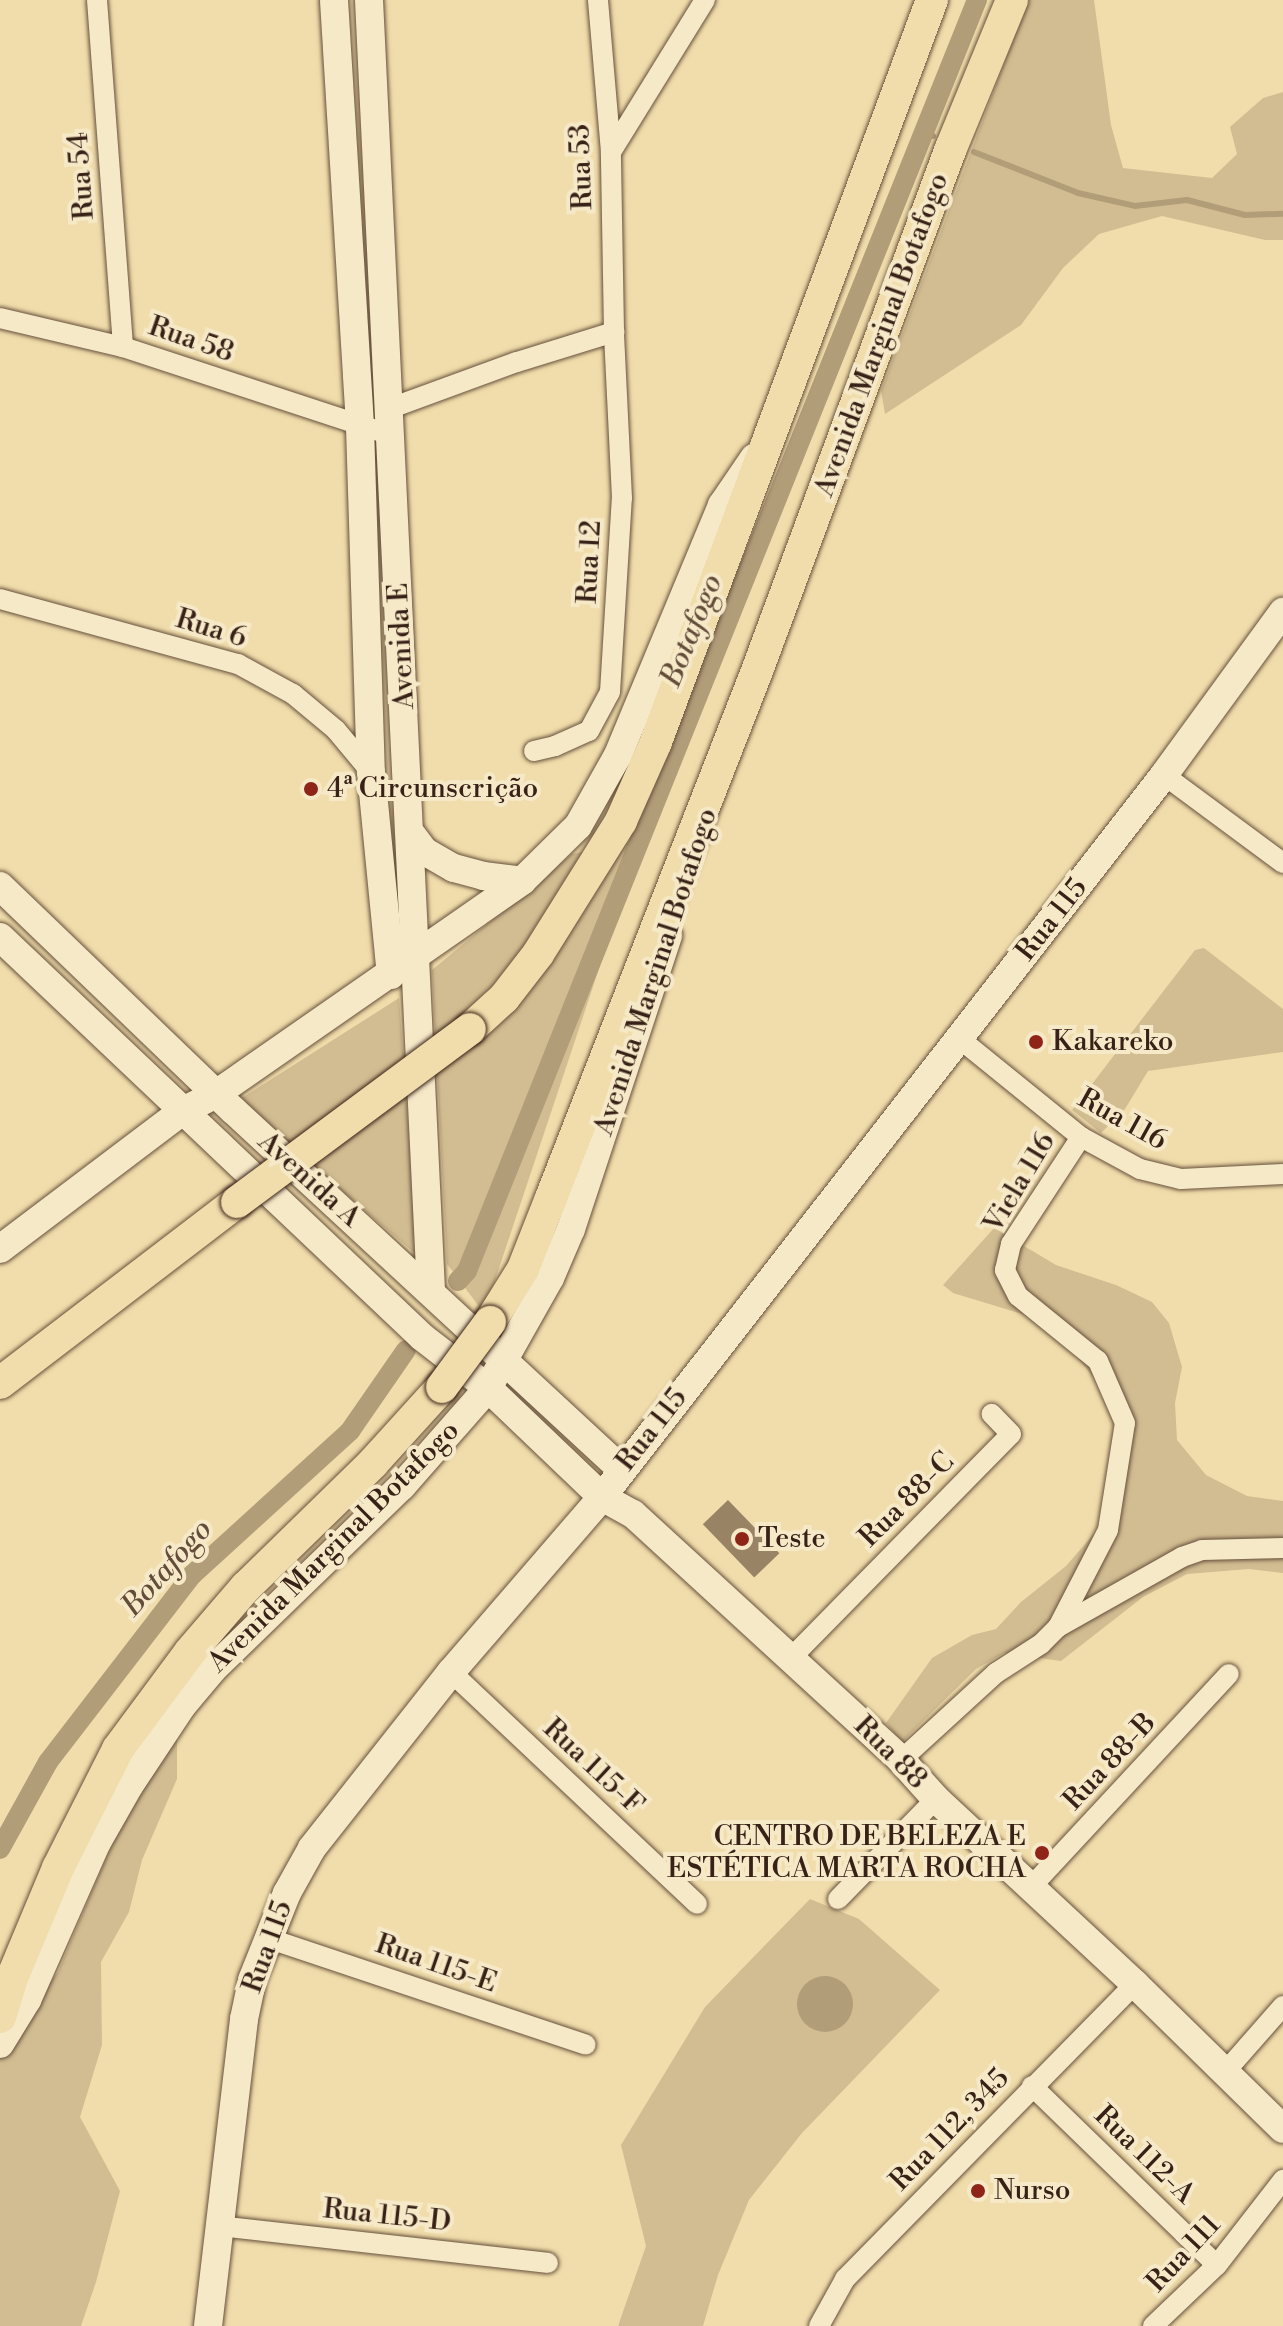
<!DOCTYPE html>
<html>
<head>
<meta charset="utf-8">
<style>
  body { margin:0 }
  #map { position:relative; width:1283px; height:2326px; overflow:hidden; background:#f1ddab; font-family:"Libre Bodoni",serif }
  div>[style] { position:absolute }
  .green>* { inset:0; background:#d2bd92 }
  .water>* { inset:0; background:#b29d79 }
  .round { border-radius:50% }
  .stream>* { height:6px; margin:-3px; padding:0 3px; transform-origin:3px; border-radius:3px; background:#b29d79 }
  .canal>* { height:20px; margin:-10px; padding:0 10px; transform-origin:10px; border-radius:10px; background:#b29d79 }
  .building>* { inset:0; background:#988364; transform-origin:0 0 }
  .roads { filter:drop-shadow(0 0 2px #66503c) drop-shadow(0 0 2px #66503c) }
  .street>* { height:20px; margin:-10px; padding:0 10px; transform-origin:10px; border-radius:10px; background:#f6e9c8 }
  .secondary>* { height:28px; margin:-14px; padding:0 14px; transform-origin:14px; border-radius:14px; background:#f6e9c8 }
  .primary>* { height:32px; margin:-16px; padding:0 16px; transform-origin:16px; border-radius:16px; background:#f1ddab }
  .bridges { filter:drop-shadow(0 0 2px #382117) drop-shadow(0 0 2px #382117) }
  .primary-bridge>* { height:32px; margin:-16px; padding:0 16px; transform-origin:16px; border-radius:16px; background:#f1ddab }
  .dots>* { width:22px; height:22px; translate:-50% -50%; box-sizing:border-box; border:4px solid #f6e9c8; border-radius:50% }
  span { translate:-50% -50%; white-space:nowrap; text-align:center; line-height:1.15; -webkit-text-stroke:8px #f6e9c8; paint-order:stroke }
  .street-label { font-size:28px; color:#382117 }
  .poi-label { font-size:28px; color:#382117 }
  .left { translate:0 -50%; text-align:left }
  .right { translate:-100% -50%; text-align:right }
  .water-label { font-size:30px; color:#634c39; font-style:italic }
</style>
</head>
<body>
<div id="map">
  <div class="green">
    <div style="clip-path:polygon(1028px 0,1094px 0,1111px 125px,1123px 168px,1212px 178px,1237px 154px,1230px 127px,1263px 98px,1283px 92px,1283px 240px,1265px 240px,1162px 216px,1099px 234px,1063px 268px,1021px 325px,885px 414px,881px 391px)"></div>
    <div style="clip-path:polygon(642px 840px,484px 1313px,447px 1264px,432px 970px,572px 854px)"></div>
    <div style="clip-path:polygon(1204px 948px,1283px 1009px,1283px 1052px,1148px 1071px,1125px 1109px,1101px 1133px,1072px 1110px,1195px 950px)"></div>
    <div style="clip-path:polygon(399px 998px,418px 1256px,237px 1101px)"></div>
    <div style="clip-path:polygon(994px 1228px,1056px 1265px,1116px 1285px,1152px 1302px,1169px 1323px,1182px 1367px,1175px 1403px,1177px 1440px,1206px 1475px,1247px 1496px,1283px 1501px,1283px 1573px,1249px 1569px,1187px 1574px,1143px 1597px,1061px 1661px,1004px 1653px,976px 1669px,902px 1742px,886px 1723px,932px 1658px,972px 1635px,996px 1629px,1021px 1602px,1066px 1566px,1098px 1529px,1116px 1482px,1117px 1406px,1063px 1340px,1032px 1317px,953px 1293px,943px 1285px)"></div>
    <div style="clip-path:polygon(177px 1735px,177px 1779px,142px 1860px,129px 1912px,101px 1962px,102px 2045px,80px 2117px,120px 2191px,96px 2282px,81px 2326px,0 2326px,0 2049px,58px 1972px,118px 1830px)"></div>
    <div style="clip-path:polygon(810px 1899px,859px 1919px,940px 1990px,802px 2133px,749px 2200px,718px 2275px,703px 2326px,618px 2326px,646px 2246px,621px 2145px,705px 2007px)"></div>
  </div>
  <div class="water">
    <div class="round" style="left:797px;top:1976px;width:56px;height:56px"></div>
  </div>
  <div class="stream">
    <div style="left:924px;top:135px;width:9px;rotate:6deg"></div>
    <div style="left:974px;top:152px;width:112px;rotate:21.5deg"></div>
    <div style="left:1078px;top:193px;width:58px;rotate:12.8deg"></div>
    <div style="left:1135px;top:206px;width:52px;rotate:-6.6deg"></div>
    <div style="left:1187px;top:200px;width:60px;rotate:14.5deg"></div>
    <div style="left:1245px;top:215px;width:38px;rotate:-2deg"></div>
  </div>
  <div class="canal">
    <div style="left:458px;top:1281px;width:13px;rotate:-48deg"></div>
    <div style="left:467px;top:1271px;width:1370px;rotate:-68.14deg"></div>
    <div style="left:0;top:1849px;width:99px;rotate:-61.1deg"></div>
    <div style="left:48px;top:1762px;width:236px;rotate:-52.4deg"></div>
    <div style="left:192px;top:1575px;width:214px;rotate:-42.3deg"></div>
    <div style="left:350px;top:1431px;width:98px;rotate:-55.3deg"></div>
  </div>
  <div class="building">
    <div style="left:728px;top:1500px;width:74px;height:35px;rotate:46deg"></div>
  </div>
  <div class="roads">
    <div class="street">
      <div style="left:97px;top:0;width:348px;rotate:85.7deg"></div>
      <div style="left:611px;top:152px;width:179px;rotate:-58.3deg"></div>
      <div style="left:0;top:318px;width:126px;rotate:13.3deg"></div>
      <div style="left:123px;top:347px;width:282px;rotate:18.2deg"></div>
      <div style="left:391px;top:408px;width:134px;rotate:-20.1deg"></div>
      <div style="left:517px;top:362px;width:102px;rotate:-17.2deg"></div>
      <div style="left:0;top:599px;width:247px;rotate:15.3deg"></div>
      <div style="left:238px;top:664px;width:63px;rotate:28.6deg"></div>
      <div style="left:293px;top:694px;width:56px;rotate:39.9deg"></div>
      <div style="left:336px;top:730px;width:55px;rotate:50.2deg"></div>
      <div style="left:534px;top:751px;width:22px;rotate:-13deg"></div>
      <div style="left:555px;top:746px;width:37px;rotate:-24deg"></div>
      <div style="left:589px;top:731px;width:44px;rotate:-61.7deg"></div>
      <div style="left:610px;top:692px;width:194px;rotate:-86.5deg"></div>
      <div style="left:622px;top:498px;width:166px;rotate:-92.8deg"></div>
      <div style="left:614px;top:332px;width:180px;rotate:-91deg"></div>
      <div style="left:611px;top:152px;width:153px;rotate:-94.9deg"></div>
      <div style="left:1164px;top:775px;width:148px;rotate:36.5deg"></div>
      <div style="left:960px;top:1039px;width:156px;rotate:39deg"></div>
      <div style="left:1081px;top:1137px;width:67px;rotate:28.5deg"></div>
      <div style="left:1140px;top:1169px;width:42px;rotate:13.7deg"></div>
      <div style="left:1181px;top:1179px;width:102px;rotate:-2.8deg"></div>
      <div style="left:1058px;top:1627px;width:109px;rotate:-62.7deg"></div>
      <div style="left:1108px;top:1530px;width:108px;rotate:-81deg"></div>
      <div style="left:1125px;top:1423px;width:68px;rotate:-113.5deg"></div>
      <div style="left:1098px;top:1361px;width:103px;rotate:-140.9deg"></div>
      <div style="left:1018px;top:1296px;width:29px;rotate:-117deg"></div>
      <div style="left:1005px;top:1270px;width:27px;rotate:-77deg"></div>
      <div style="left:1011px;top:1244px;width:128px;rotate:-56.8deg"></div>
      <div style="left:790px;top:1659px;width:315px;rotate:-45.5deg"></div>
      <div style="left:1011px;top:1434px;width:28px;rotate:-134deg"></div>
      <div style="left:451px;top:1672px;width:338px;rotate:43.3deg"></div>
      <div style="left:901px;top:1760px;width:129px;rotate:-42.5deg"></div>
      <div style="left:996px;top:1673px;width:54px;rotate:-32.8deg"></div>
      <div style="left:1041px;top:1644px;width:24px;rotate:-45deg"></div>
      <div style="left:1058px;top:1627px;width:142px;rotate:-29.4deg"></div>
      <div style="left:1182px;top:1557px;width:21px;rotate:-19deg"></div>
      <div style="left:1202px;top:1550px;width:81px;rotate:-1.4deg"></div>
      <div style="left:1030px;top:1888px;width:292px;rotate:-47.1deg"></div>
      <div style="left:838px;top:1899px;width:140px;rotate:-45.6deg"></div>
      <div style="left:267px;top:1938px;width:336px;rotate:18.5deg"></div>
      <div style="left:1225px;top:2072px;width:88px;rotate:-48.7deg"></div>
      <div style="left:1032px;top:2086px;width:257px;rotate:44.1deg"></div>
      <div style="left:219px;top:2226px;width:331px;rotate:6.4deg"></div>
      <div style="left:819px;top:2326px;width:54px;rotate:-61deg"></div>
      <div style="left:845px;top:2279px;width:414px;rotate:-45.5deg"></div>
      <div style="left:1153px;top:2326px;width:88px;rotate:-43.6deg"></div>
      <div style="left:1217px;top:2265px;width:108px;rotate:-52.2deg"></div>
    </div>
    <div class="secondary">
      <div style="left:334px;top:0;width:428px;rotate:86.5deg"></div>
      <div style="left:360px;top:427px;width:345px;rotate:88.2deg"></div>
      <div style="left:371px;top:772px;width:204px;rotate:84.4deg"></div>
      <div style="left:369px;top:0;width:1293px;rotate:87.25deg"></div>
      <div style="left:412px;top:835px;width:20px;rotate:53deg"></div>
      <div style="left:424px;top:851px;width:34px;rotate:30deg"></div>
      <div style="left:454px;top:868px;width:30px;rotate:15deg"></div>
      <div style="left:483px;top:876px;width:39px;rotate:7deg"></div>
      <div style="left:0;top:886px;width:323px;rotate:43.9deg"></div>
      <div style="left:233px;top:1110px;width:529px;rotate:42.78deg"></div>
      <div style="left:0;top:937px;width:581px;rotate:43.47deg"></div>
      <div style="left:422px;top:1337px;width:83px;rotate:37.7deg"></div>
      <div style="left:488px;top:1388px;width:158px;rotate:43.7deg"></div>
      <div style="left:602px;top:1497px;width:35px;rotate:29deg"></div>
      <div style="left:633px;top:1514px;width:364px;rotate:42.5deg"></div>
      <div style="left:901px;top:1760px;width:52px;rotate:48.1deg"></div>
      <div style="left:936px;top:1799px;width:272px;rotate:42.9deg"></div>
      <div style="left:1135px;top:1984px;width:207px;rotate:44.4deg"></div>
      <div style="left:0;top:1249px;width:227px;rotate:-37.1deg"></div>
      <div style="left:181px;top:1112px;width:39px;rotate:-27deg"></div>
      <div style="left:216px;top:1094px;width:373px;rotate:-34.8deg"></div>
      <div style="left:522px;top:881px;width:78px;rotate:-44.5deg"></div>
      <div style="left:578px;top:826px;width:81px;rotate:-60.6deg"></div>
      <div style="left:618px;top:755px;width:271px;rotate:-67.4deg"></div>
      <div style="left:722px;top:505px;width:57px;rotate:-55.8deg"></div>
      <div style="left:0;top:2044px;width:52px;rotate:-58.5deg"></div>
      <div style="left:27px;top:2000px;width:171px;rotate:-66.1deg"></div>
      <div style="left:96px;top:1844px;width:67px;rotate:-60.4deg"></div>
      <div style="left:129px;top:1786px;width:96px;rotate:-56.5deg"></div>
      <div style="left:182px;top:1706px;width:48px;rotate:-50deg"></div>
      <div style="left:213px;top:1669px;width:263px;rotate:-44.1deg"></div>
      <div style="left:402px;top:1486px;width:130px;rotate:-48.7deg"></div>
      <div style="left:488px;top:1388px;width:126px;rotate:-60.6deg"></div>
      <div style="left:550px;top:1278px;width:53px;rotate:-66.8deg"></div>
      <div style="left:571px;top:1229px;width:309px;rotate:-71.7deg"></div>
      <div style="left:208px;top:2326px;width:309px;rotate:-83.3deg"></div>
      <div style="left:244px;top:2019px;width:40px;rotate:-78deg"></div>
      <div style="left:252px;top:1980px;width:94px;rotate:-68.1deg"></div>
      <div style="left:287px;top:1893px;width:51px;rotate:-60.9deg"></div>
      <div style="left:312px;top:1848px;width:224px;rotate:-51.7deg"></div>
      <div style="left:451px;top:1672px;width:231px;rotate:-49.2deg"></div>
      <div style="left:602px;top:1497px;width:915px;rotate:-52.1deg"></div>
      <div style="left:1164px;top:775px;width:202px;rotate:-53.9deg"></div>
    </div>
    <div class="primary">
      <div style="left:470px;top:1029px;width:46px;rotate:-42.4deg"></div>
      <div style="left:504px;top:998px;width:56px;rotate:-52.3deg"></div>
      <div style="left:538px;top:954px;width:157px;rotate:-58deg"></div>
      <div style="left:621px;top:821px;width:86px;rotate:-66.1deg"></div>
      <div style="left:656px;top:742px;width:792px;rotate:-69.6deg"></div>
      <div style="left:490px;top:1322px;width:62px;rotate:-58.1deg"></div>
      <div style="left:523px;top:1269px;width:76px;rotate:-68.5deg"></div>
      <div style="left:551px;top:1198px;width:566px;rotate:-68.65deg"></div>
      <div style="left:757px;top:671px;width:558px;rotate:-69.65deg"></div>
      <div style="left:951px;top:148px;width:160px;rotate:-67.6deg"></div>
      <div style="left:0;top:1383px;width:298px;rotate:-37.4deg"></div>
      <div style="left:0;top:2017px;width:41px;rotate:-72.9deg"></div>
      <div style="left:12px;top:1978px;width:119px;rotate:-67.3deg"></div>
      <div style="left:58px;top:1868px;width:133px;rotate:-63.2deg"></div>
      <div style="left:118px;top:1749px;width:121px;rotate:-53.4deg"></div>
      <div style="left:190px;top:1652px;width:86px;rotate:-49.3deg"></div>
      <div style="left:246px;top:1587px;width:177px;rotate:-44.3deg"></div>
      <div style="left:373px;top:1463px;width:103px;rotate:-47.8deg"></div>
    </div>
  </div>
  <div class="bridges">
    <div class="primary-bridge">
      <div style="left:237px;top:1202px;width:290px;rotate:-36.6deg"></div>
      <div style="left:442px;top:1387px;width:81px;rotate:-53.6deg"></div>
    </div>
  </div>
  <div class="dots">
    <div style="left:311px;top:789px;background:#8f2418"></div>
    <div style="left:1036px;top:1042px;background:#8f2418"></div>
    <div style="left:742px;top:1539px;background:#8f2418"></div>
    <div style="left:1042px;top:1853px;background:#8f2418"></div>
    <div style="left:978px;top:2191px;background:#8f2418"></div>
  </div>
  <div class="street-label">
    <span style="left:582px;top:167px;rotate:-92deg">Rua 53</span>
    <span style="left:82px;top:176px;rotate:-94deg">Rua 54</span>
    <span style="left:882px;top:335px;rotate:-70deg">Avenida Marginal Botafogo</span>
    <span style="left:191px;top:340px;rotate:19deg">Rua 58</span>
    <span style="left:590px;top:562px;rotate:-87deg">Rua 12</span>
    <span style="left:211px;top:629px;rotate:17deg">Rua 6</span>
    <span style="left:402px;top:646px;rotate:-93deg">Avenida E</span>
    <span style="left:1052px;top:920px;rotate:-52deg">Rua 115</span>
    <span style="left:656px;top:972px;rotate:-72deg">Avenida Marginal Botafogo</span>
    <span style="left:1122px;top:1120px;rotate:29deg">Rua 116</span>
    <span style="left:309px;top:1180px;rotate:42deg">Avenida A</span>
    <span style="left:1020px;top:1183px;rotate:-59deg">Viela 116</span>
    <span style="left:652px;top:1430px;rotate:-52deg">Rua 115</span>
    <span style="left:907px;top:1500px;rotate:-45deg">Rua 88-C</span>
    <span style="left:334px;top:1547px;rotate:-45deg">Avenida Marginal Botafogo</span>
    <span style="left:890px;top:1753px;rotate:45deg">Rua 88</span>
    <span style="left:1110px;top:1762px;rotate:-47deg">Rua 88-B</span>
    <span style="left:593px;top:1767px;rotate:43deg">Rua 115-F</span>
    <span style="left:268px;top:1947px;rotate:-70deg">Rua 115</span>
    <span style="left:436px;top:1964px;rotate:19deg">Rua 115-E</span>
    <span style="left:950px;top:2130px;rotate:-46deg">Rua 112, 345</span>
    <span style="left:1144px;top:2155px;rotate:44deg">Rua 112-A</span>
    <span style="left:387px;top:2216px;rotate:6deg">Rua 115-D</span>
    <span style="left:1184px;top:2254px;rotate:-47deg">Rua 111</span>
  </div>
  <div class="poi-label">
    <span class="left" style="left:327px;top:789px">4ª Circunscrição</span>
    <span class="left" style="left:1052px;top:1042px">Kakareko</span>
    <span class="left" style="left:758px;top:1539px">Teste</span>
    <span class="right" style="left:1026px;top:1853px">CENTRO DE BELEZA E<br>ESTÉTICA MARTA ROCHA</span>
    <span class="left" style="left:994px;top:2191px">Nurso</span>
  </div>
  <div class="water-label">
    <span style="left:692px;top:631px;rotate:-68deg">Botafogo</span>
    <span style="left:167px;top:1568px;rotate:-48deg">Botafogo</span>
  </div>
</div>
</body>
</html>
